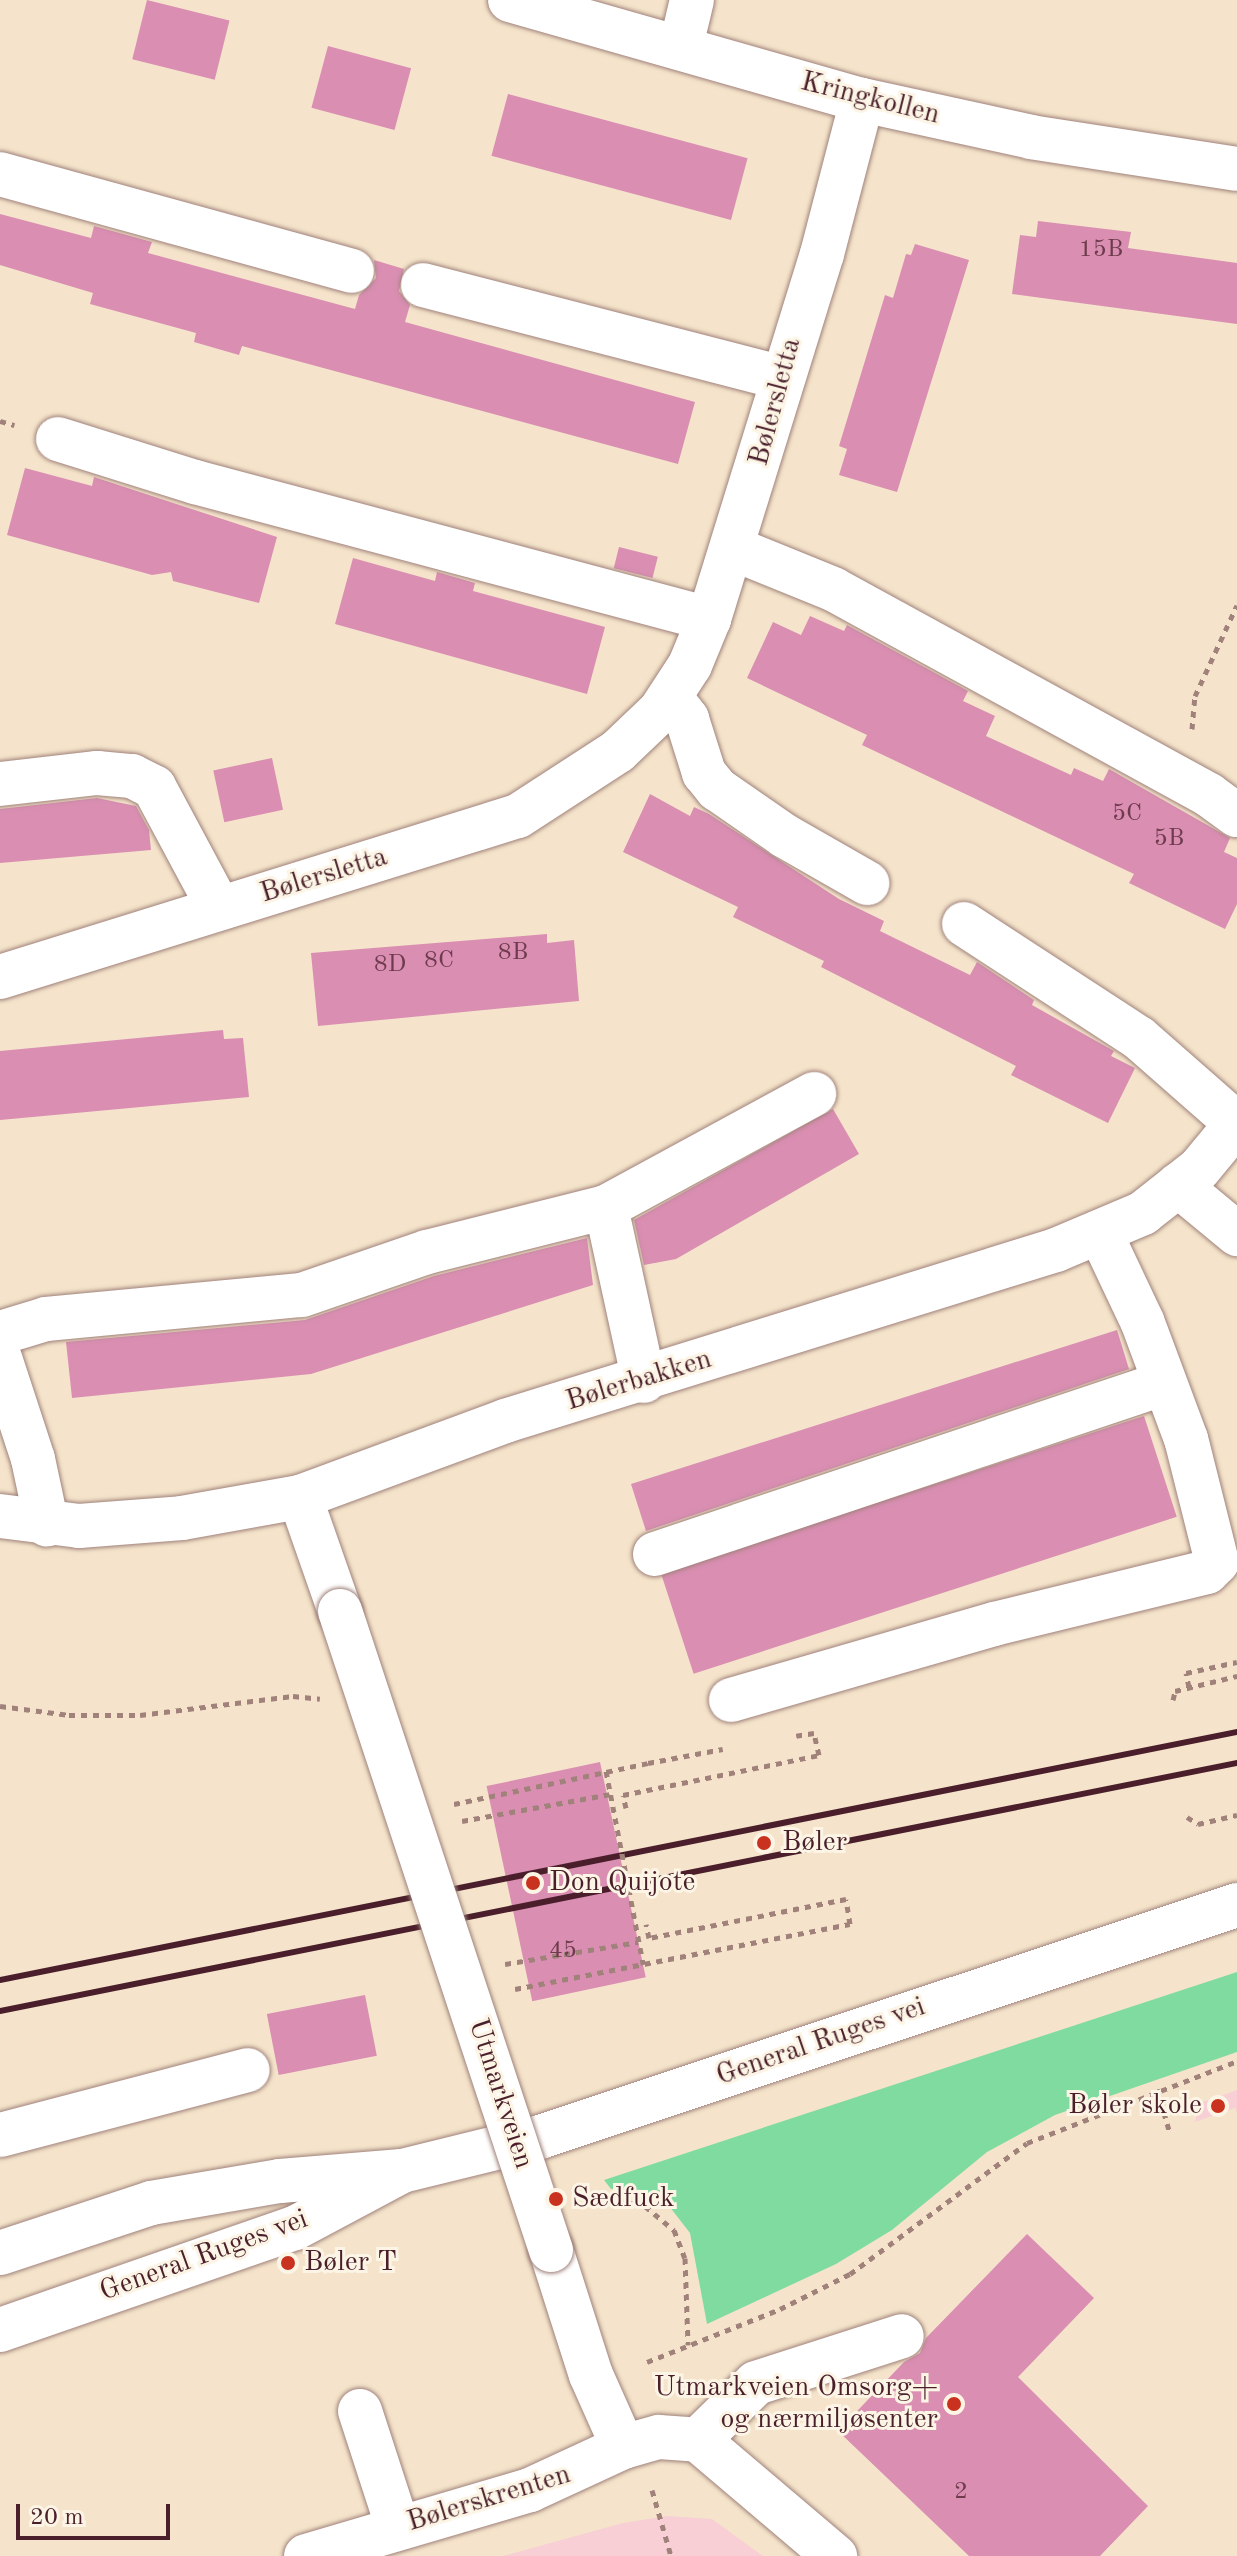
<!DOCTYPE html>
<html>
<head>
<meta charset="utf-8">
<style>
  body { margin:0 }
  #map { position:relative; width:1237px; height:2556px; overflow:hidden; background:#f5e4cb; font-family:"Old Standard TT",serif }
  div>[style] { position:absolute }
  .built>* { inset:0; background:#f7cfd4 }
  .green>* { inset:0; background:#80dba1 }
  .building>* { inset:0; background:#d98eb2; transform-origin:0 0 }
  .path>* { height:5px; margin-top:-2.5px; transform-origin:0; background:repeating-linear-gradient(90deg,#a0827b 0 6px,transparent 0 12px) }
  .roads { filter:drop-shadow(0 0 2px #a0827b) drop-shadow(0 0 2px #a0827b) }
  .minor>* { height:44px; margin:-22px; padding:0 22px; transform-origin:22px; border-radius:22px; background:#fff }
  .major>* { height:44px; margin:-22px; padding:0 22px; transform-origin:22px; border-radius:22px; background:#fff }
  .rail>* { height:6px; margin:-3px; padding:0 3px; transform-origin:3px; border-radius:3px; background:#4a1f2b }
  .path-bridge>* { height:5px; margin-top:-2.5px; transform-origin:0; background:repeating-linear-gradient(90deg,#a0827b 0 6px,transparent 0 12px) }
  .bridges { filter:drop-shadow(0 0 2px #a0827b) drop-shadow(0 0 2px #a0827b) }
  .minor-bridge>* { height:44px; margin:-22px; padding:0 22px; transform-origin:22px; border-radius:22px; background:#fff }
  .dots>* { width:22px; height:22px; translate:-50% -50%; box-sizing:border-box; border:4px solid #fcf5e5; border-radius:50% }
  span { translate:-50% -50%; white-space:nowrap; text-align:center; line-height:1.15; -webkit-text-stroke:6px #fcf5e5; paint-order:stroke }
  .number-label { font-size:24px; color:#6e3b4d }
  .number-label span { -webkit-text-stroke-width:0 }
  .street-label { font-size:28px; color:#4a1f2b }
  .poi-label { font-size:28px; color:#4a1f2b }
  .left { translate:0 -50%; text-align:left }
  .right { translate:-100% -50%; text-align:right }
  .scale { position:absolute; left:16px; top:2504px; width:154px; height:36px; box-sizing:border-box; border:4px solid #4a1f2b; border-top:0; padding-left:10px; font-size:24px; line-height:28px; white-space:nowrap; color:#4a1f2b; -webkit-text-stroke:6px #fcf5e5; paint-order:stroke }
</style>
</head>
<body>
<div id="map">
  <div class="built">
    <div style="clip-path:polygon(1237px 2090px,1237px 2113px,1235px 2108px,1195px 2122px,1200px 2103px)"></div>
    <div style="clip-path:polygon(667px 2516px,712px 2519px,763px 2556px,503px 2556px,623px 2523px)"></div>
  </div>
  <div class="green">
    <div style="clip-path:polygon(1237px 1972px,1237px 2052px,1055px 2115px,987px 2152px,892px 2230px,836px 2264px,707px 2324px,690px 2233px,669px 2206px,644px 2190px,611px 2189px,604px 2180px)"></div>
  </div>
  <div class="building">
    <div style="left:147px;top:0;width:85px;height:61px;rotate:14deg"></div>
    <div style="left:328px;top:46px;width:86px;height:64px;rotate:15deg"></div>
    <div style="left:508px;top:94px;width:248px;height:64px;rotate:15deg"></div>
    <div style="clip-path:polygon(0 214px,91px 238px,94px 226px,152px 242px,148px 253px,355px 309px,359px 295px,376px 278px,374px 260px,404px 269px,399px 291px,410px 305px,405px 322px,695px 402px,678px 464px,242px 346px,239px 355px,194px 342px,196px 333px,90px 304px,93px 293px,0 265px)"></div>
    <div style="clip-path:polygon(1038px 221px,1131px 232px,1128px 248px,1237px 263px,1237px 324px,1012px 294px,1020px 235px,1036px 237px)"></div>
    <div style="clip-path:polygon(915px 244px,969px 260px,897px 492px,839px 475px,847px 449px,839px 446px,885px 295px,893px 298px,906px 254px,911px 255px)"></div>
    <div style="clip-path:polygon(25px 468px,92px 486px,94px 477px,277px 537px,259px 603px,173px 581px,171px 572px,152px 575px,7px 535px)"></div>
    <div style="left:619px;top:547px;width:40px;height:22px;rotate:14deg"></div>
    <div style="clip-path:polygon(353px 558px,435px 581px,437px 572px,475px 583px,473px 591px,605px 627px,587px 694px,335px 624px)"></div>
    <div style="clip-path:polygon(810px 616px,844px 631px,847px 625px,968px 691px,963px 701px,995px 716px,986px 736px,1071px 775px,1074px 768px,1103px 781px,1109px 769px,1230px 838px,1224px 852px,1237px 858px,1237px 904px,1225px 929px,1129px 883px,1134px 874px,862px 745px,867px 735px,747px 678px,773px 622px,801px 635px)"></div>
    <div style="left:272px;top:758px;width:53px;height:60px;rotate:78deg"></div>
    <div style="clip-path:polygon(650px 794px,690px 816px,694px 807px,709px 814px,839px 899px,884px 921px,880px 931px,970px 975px,977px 962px,1034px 1000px,1032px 1005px,1114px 1051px,1111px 1056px,1135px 1068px,1108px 1123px,1011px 1075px,1016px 1066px,821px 967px,824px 961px,733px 917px,738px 907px,623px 852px)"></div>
    <div style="clip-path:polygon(97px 798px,136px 806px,149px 830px,151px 850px,0 863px,0 809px)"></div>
    <div style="clip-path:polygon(547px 934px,547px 943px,574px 940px,579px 1001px,318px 1026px,311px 953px)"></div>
    <div style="clip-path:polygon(223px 1030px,224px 1039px,243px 1038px,249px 1097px,0 1120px,0 1051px)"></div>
    <div style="clip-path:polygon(833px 1109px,859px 1154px,676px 1259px,644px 1265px,634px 1220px)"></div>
    <div style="clip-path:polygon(587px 1238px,593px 1285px,311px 1374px,72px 1398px,66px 1342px,305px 1320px,434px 1276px)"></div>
    <div style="clip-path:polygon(1117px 1330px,1129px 1369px,646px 1531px,631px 1484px)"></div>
    <div style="left:1144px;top:1416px;width:106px;height:508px;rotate:72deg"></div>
    <div style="left:600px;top:1762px;width:220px;height:116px;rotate:78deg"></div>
    <div style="left:365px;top:1995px;width:62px;height:100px;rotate:79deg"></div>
    <div style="clip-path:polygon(1027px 2234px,1094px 2298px,1018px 2377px,1148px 2506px,1100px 2556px,969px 2556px,838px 2431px,904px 2362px,920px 2353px,926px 2338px)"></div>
  </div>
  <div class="path">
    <div style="left:0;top:421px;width:15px;rotate:16deg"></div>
    <div style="left:1192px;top:729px;width:33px;rotate:-85deg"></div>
    <div style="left:1195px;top:696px;width:100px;rotate:-65.2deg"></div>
    <div style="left:1189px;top:1687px;width:14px;rotate:-102deg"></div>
    <div style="left:1186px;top:1673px;width:52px;rotate:-12.2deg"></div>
    <div style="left:1173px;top:1700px;width:9px;rotate:-77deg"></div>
    <div style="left:1175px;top:1691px;width:64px;rotate:-13.6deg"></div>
    <div style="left:0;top:1706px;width:70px;rotate:7.4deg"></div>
    <div style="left:69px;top:1715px;width:71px"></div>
    <div style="left:140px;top:1715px;width:154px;rotate:-7.1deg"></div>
    <div style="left:293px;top:1696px;width:27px;rotate:6deg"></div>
    <div style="left:648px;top:1763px;width:76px;rotate:-10.6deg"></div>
    <div style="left:626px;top:1808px;width:13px;rotate:-103deg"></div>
    <div style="left:623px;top:1795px;width:200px;rotate:-11.5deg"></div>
    <div style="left:819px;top:1755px;width:23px;rotate:-103deg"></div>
    <div style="left:814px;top:1733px;width:18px;rotate:171deg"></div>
    <div style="left:1187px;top:1817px;width:13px;rotate:32deg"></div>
    <div style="left:1198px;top:1824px;width:40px;rotate:-13deg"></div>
    <div style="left:462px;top:1821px;width:150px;rotate:-10.3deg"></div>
    <div style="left:505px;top:1964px;width:135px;rotate:-9.4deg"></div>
    <div style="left:515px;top:1989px;width:341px;rotate:-11deg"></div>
    <div style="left:850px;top:1924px;width:25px;rotate:-99deg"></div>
    <div style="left:846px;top:1899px;width:201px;rotate:168.8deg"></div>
    <div style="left:649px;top:1938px;width:14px;rotate:-102deg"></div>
    <div style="left:1157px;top:2089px;width:43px;rotate:73.7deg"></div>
    <div style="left:583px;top:2192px;width:64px;rotate:12.7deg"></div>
    <div style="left:645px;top:2206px;width:38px;rotate:40deg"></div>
    <div style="left:674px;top:2230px;width:30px;rotate:69deg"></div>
    <div style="left:685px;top:2258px;width:87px;rotate:88deg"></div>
    <div style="left:647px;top:2362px;width:143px;rotate:-21.7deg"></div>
    <div style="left:780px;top:2309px;width:78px;rotate:-26.6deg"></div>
    <div style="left:850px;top:2274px;width:220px;rotate:-36.5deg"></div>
    <div style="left:1027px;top:2143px;width:225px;rotate:-21.3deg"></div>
    <div style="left:652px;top:2490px;width:69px;rotate:73.9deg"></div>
  </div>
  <div class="roads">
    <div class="minor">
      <div style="left:510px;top:0;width:366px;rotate:15.9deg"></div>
      <div style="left:862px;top:100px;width:173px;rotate:12.3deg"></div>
      <div style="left:1031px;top:137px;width:208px;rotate:8.8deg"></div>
      <div style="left:681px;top:46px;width:47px;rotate:-76.6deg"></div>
      <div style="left:0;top:174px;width:365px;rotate:15.4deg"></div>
      <div style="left:423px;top:285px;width:371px;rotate:14.5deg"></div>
      <div style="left:58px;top:439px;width:144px;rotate:17.4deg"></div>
      <div style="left:195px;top:482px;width:532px;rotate:14.92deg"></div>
      <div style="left:732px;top:548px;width:109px;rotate:22.1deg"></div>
      <div style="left:833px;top:589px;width:429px;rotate:28.7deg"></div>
      <div style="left:1209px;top:795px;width:34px;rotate:36deg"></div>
      <div style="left:670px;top:697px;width:28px;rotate:52deg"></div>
      <div style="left:687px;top:719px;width:57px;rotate:72.5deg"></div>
      <div style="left:704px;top:773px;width:21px;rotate:51deg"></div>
      <div style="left:717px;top:789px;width:83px;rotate:34.7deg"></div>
      <div style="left:785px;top:836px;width:95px;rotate:29.8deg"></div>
      <div style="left:0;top:784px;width:98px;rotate:-6.5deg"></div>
      <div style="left:97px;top:773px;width:35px;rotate:5deg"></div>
      <div style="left:132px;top:776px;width:25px;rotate:27deg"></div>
      <div style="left:154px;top:787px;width:137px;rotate:61.8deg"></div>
      <div style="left:964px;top:924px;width:209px;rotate:33.1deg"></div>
      <div style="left:1139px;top:1038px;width:130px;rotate:41.3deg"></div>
      <div style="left:0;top:977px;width:542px;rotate:-17.27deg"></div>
      <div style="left:518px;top:816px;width:119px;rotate:-33deg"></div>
      <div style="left:618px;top:751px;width:58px;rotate:-43.6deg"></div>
      <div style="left:660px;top:711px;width:55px;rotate:-56.9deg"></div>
      <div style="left:690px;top:665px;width:50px;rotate:-67.6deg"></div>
      <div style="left:709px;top:619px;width:382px;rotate:-72.8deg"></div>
      <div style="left:822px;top:254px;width:159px;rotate:-75.4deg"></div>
      <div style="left:1178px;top:1185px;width:77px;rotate:39.7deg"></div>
      <div style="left:606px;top:1207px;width:178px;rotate:77.7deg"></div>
      <div style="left:0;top:1333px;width:48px;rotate:-16.9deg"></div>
      <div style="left:46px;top:1319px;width:257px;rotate:-5.4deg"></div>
      <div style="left:302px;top:1295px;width:132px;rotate:-19deg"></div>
      <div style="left:427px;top:1252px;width:185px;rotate:-14.1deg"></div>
      <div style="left:606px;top:1207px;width:237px;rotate:-28.5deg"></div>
      <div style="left:0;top:1358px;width:106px;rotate:71.9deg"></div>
      <div style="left:33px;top:1459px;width:67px;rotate:78deg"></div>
      <div style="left:300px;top:1497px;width:121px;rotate:70.7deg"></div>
      <div style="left:0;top:1516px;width:80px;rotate:7.2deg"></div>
      <div style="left:79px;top:1526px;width:103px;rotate:-4.4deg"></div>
      <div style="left:182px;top:1518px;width:120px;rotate:-10.1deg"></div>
      <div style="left:300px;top:1497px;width:219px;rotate:-20.3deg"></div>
      <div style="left:505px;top:1421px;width:577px;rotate:-17.24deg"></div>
      <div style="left:1056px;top:1250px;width:95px;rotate:-23deg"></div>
      <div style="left:1143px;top:1213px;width:71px;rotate:-38.2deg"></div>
      <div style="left:1199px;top:1169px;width:60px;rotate:-50.4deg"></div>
      <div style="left:655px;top:1554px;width:535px;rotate:-18.54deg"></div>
      <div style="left:731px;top:1700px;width:274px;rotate:-16.1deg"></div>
      <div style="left:994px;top:1624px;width:219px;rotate:-13.7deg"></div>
      <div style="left:1207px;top:1572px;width:14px;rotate:-45deg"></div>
      <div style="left:1217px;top:1562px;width:127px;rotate:-104.1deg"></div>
      <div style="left:1186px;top:1439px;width:126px;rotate:-110.4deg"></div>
      <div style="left:1142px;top:1321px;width:98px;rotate:-115.3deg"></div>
      <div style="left:0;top:2135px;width:256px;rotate:-14.7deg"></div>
      <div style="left:551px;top:2250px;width:131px;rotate:72.3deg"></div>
      <div style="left:591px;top:2375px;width:79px;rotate:66deg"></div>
      <div style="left:0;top:2253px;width:159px;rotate:-18.3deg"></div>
      <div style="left:151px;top:2203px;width:131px;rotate:-9.7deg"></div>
      <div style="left:280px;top:2181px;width:122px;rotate:-4.7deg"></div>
      <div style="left:360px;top:2411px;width:123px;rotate:72deg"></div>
      <div style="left:698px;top:2440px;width:81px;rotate:-44.5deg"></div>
      <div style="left:756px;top:2383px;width:153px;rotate:-17.8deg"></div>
      <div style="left:306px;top:2556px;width:234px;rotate:-16.4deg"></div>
      <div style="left:530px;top:2490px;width:102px;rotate:-24.8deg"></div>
      <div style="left:623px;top:2447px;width:37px;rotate:-16deg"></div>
      <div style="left:659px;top:2437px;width:39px;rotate:4deg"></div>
      <div style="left:698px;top:2440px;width:180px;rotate:40.3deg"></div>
    </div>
    <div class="major">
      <div style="left:0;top:2330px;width:312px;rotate:-19.1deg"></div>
      <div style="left:295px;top:2228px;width:121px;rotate:-28deg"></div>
      <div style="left:402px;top:2171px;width:142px;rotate:-13.8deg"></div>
      <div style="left:540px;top:2137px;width:735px;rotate:-18.41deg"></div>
    </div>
  </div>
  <div class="rail">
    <div style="left:0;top:1980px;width:1262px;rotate:-11.34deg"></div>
    <div style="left:0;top:2011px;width:1262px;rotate:-11.34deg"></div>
  </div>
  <div class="path-bridge">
    <div style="left:606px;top:1771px;width:197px;rotate:79.1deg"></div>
    <div style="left:454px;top:1804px;width:198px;rotate:-11.9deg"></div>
  </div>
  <div class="bridges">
    <div class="minor-bridge">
      <div style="left:340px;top:1611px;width:673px;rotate:71.73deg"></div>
    </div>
  </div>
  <div class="dots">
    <div style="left:764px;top:1843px;background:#c8321e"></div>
    <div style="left:533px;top:1883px;background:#c8321e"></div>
    <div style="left:1218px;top:2106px;background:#c8321e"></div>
    <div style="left:556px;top:2199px;background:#c8321e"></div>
    <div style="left:288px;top:2263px;background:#c8321e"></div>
    <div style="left:954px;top:2404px;background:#c8321e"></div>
  </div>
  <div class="number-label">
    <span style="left:1101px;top:251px">15B</span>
    <span style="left:1127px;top:815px">5C</span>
    <span style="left:1169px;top:840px">5B</span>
    <span style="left:513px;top:954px">8B</span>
    <span style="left:439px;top:962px">8C</span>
    <span style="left:390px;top:966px">8D</span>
    <span style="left:563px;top:1952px">45</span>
    <span style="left:961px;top:2493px">2</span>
  </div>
  <div class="street-label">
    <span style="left:870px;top:99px;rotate:14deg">Kringkollen</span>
    <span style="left:776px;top:402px;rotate:-75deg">Bølersletta</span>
    <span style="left:324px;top:876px;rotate:-17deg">Bølersletta</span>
    <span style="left:639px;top:1381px;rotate:-17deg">Bølerbakken</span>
    <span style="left:821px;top:2042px;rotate:-19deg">General Ruges vei</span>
    <span style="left:500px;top:2094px;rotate:72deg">Utmarkveien</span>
    <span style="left:204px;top:2256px;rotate:-20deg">General Ruges vei</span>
    <span style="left:489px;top:2499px;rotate:-17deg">Bølerskrenten</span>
  </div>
  <div class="poi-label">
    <span class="left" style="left:782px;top:1843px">Bøler</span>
    <span class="left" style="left:549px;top:1883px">Don Quijote</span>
    <span class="right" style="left:1202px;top:2106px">Bøler skole</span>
    <span class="left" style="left:572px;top:2199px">Sædfuck</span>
    <span class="left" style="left:304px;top:2263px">Bøler T</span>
    <span class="right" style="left:938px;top:2404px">Utmarkveien Omsorg+<br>og nærmiljøsenter</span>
  </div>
  <div class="scale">20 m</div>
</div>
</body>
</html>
